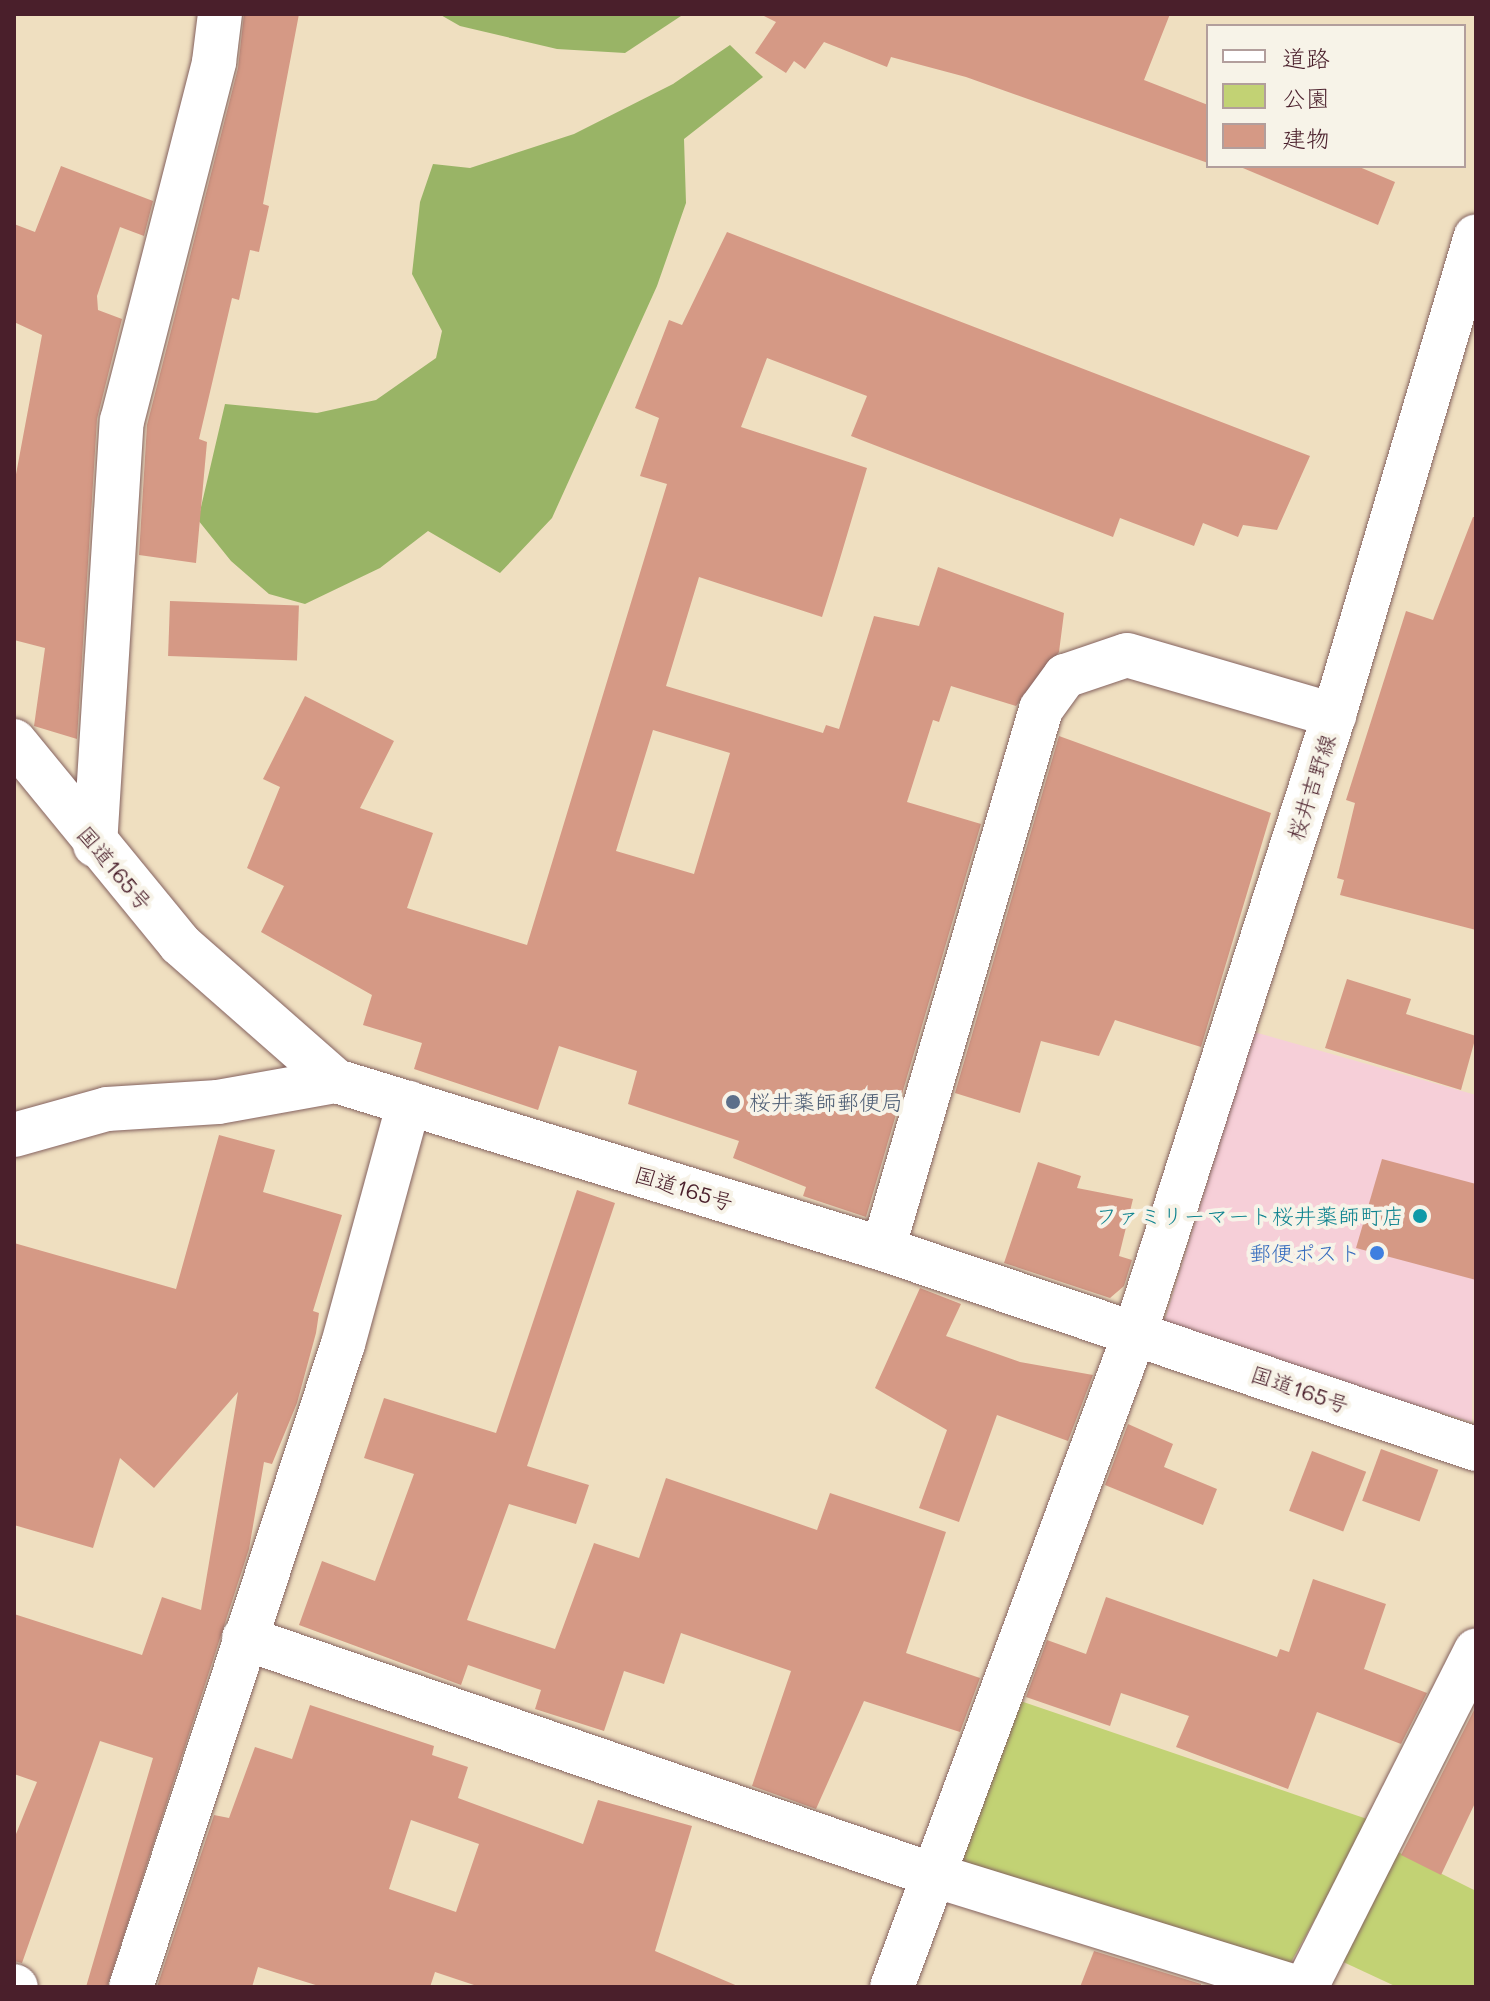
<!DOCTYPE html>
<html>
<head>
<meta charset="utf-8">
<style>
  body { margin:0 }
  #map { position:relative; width:1490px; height:2001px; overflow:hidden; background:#efdfc0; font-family:Mali,"Klee One",sans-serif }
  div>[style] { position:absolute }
  .built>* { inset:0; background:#f6cfd8 }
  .green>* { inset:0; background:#c2d274 }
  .forest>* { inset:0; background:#99b466 }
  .building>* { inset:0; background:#d59985; transform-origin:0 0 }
  .roads { filter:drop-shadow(0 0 2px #84625f) drop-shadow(0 0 2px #84625f) }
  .street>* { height:44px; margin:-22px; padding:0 22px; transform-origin:22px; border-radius:22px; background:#fff }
  .secondary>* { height:44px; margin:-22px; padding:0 22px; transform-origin:22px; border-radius:22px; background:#fff }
  .primary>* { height:44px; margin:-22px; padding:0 22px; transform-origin:22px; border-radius:22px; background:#fff }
  .highway>* { height:44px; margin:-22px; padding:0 22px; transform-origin:22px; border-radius:22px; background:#fff }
  .dots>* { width:22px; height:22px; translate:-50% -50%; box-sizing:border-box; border:4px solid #f7f3e8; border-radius:50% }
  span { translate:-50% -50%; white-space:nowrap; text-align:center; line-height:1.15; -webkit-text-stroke:8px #f7f3e8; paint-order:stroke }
  .street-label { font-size:22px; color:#4a1f2b }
  .service-label { font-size:22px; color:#4e5e75 }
  .left { translate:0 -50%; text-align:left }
  .culture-label { font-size:22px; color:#0d838f }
  .right { translate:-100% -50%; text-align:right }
  .shop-label { font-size:22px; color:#366cbe }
  .frame { position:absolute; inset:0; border:16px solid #4a1f2b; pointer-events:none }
  .legend { position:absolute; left:1206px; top:24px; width:260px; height:144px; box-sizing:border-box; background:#f7f3e8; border:2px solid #b29e9c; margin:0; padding:10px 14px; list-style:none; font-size:24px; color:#4a1f2b }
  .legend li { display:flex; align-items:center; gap:16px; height:40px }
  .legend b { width:40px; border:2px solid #b29e9c }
</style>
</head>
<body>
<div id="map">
  <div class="built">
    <div style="clip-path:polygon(1254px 1032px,1476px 1095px,1472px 1422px,1162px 1329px)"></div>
  </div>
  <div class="green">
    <div style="clip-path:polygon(1009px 1697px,1370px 1820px,1290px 1964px,937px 1859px)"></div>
    <div style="clip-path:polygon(1392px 1849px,1476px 1891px,1476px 1987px,1397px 1987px,1339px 1960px)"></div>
  </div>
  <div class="forest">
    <div style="clip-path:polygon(439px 14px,684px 14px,625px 53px,557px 49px,460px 26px)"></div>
    <div style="clip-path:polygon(730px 45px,763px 77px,684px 139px,686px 203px,657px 286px,552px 518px,500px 573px,428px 531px,380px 568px,305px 604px,269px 594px,231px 561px,198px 520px,225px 404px,317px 413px,376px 400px,436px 358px,442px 331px,412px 274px,420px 202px,433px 164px,470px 168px,574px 134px,673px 84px)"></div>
  </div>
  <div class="building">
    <div style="clip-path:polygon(244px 14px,299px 14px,263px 204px,269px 206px,259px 252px,250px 250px,239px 300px,232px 298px,199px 439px,207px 442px,196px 563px,139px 555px,147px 425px,238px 68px)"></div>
    <div style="clip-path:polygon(760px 14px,1170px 14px,1144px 80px,1208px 105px,1208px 163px,966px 77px,891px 57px,887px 67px,824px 42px,805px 69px,794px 61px,786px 73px,755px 53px,776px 22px)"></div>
    <div style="clip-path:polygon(61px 166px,153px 201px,144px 236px,120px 227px,97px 296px,98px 310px,122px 319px,97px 419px,77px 739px,34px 726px,45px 648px,14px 640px,14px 485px,42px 335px,14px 322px,14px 224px,35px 232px)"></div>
    <div style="clip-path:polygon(1238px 166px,1357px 166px,1395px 182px,1378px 225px)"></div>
    <div style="clip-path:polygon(evenodd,727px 232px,1310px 456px,1277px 530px,1243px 525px,1238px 537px,1203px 523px,1194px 546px,1120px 518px,1113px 537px,851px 436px,867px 396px,767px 358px,741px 427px,867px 468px,836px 572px,822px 617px,699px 577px,666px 686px,823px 733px,826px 725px,839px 729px,874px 616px,919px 626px,938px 567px,1064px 613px,1059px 652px,1016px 706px,951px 686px,939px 722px,933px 720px,907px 802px,981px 824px,866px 1217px,803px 1196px,806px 1187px,733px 1158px,739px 1141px,628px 1104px,637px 1071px,559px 1046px,538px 1110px,414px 1069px,422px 1043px,363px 1025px,372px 995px,261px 932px,284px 886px,247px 868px,280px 787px,263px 779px,305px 696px,394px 741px,360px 808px,433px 833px,407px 908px,527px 945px,667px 484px,640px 476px,659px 418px,635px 408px,669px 320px,682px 325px,727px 232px,653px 730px,730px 753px,694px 874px,616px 851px,653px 730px)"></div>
    <div style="clip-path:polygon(1473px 517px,1476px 517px,1476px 930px,1340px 895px,1344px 880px,1337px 878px,1355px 803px,1346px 800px,1406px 611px,1433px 620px)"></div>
    <div style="left:170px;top:601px;width:129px;height:55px;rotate:2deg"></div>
    <div style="clip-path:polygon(1059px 736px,1271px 813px,1201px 1047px,1115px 1020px,1099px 1056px,1041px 1041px,1020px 1113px,955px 1093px)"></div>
    <div style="clip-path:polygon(1347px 979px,1411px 999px,1406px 1014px,1476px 1036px,1461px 1090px,1325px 1048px)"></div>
    <div style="clip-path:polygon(219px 1135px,275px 1150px,263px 1192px,342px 1215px,313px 1311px,319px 1313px,316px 1333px,297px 1403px,272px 1464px,264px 1462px,249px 1549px,107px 1987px,86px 1987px,153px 1758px,100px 1741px,22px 1963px,14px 1961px,14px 1839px,37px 1782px,14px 1774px,14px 1614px,142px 1655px,162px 1597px,201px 1610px,238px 1392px,154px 1488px,120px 1458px,93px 1548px,14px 1525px,14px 1243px,176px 1289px)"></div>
    <div style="clip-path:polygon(1382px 1159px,1476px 1184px,1476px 1280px,1356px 1248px)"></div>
    <div style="clip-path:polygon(1038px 1162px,1081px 1176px,1077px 1188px,1133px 1199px,1119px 1256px,1132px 1260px,1124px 1286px,1110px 1298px,1004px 1263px)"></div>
    <div style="clip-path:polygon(577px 1190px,615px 1203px,527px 1466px,589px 1485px,576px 1524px,509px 1504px,467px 1620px,555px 1649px,594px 1543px,639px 1558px,666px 1478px,817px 1530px,830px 1493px,946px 1532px,906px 1653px,980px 1678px,960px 1732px,864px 1701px,816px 1809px,752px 1786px,791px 1671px,681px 1633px,664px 1684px,624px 1671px,604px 1731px,535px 1709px,541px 1690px,468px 1665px,461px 1685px,299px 1625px,322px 1561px,375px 1581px,414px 1474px,364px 1458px,384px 1398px,496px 1433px)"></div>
    <div style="clip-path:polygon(920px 1288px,961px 1304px,946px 1336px,1020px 1362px,1093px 1375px,1068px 1441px,997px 1415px,959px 1522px,919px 1508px,947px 1430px,875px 1388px)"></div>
    <div style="clip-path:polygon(1128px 1424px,1173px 1444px,1164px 1467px,1217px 1489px,1203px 1525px,1105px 1485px)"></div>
    <div style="left:1381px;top:1449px;width:61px;height:55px;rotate:20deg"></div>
    <div style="left:1312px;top:1451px;width:58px;height:64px;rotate:21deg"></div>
    <div style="clip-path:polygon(1313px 1579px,1386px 1604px,1364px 1669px,1427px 1693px,1401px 1744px,1317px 1712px,1288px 1789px,1176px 1747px,1189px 1716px,1121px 1693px,1110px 1726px,1026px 1697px,1047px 1640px,1086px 1654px,1106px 1597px,1277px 1657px,1280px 1649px,1289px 1652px)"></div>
    <div style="clip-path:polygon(evenodd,310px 1705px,434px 1746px,432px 1755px,468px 1767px,458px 1798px,583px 1844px,598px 1800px,692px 1826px,655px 1951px,740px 1987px,480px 1987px,435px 1972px,430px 1987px,322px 1987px,258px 1967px,252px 1987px,157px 1987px,214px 1815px,229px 1818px,255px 1747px,292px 1759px,310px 1705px,411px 1820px,479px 1844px,456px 1912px,389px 1889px,411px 1820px)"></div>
    <div style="clip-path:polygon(1476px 1706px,1476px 1801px,1441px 1875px,1401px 1855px)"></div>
    <div style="clip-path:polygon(1094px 1951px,1201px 1984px,1201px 1987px,1080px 1987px)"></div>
  </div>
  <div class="roads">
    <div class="street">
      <div style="left:95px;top:845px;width:425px;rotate:-86.4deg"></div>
      <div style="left:122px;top:421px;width:371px;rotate:-75.6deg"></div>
      <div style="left:214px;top:62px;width:48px;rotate:-82.9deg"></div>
      <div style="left:883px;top:1249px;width:563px;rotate:-73.69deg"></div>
      <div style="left:1041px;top:709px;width:41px;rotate:-54deg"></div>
      <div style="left:1065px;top:676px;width:65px;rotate:-18.7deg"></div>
      <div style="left:1127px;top:655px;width:216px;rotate:16.2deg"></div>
      <div style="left:244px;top:1638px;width:725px;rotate:18.98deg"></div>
      <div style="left:930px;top:1874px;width:383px;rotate:17.2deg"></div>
      <div style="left:14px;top:1986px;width:2px;rotate:27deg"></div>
      <div style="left:131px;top:1987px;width:677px;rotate:-71.75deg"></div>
      <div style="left:343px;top:1344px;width:250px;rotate:-74.7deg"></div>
      <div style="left:892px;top:1987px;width:698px;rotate:-69.62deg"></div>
      <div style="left:1306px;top:1987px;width:377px;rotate:-63.2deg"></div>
    </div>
    <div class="secondary">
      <div style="left:14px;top:1135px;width:97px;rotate:-15.6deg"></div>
      <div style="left:107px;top:1109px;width:111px;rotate:-3.6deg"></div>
      <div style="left:218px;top:1102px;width:120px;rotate:-10.1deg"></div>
    </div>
    <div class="primary">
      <div style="left:1135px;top:1333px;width:649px;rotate:-72.15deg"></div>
      <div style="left:1334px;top:715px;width:499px;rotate:-73.5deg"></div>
    </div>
    <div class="highway">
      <div style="left:14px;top:741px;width:262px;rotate:50.7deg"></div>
      <div style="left:180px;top:944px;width:208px;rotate:41.3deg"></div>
      <div style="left:336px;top:1081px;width:572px;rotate:17.07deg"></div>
      <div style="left:883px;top:1249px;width:626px;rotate:18.64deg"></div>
    </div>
  </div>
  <div class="dots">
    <div style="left:733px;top:1102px;background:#5c6f8a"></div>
    <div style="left:1420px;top:1216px;background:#0f9aa8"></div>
    <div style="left:1377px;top:1253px;background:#3f7fe0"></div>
  </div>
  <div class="street-label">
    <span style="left:1311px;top:787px;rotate:-72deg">桜井吉野線</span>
    <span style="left:115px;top:868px;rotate:50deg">国道165号</span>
    <span style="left:684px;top:1188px;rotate:17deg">国道165号</span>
    <span style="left:1300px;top:1389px;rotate:19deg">国道165号</span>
  </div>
  <div class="service-label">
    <span class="left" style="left:749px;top:1102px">桜井薬師郵便局</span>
  </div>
  <div class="culture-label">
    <span class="right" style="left:1404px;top:1216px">ファミリーマート桜井薬師町店</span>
  </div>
  <div class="shop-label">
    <span class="right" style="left:1361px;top:1253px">郵便ポスト</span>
  </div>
  <div class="frame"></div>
  <ul class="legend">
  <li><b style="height:10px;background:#fff"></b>道路</li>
  <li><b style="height:22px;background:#c2d274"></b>公園</li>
  <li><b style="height:22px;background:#d59985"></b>建物</li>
  </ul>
</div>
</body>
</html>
